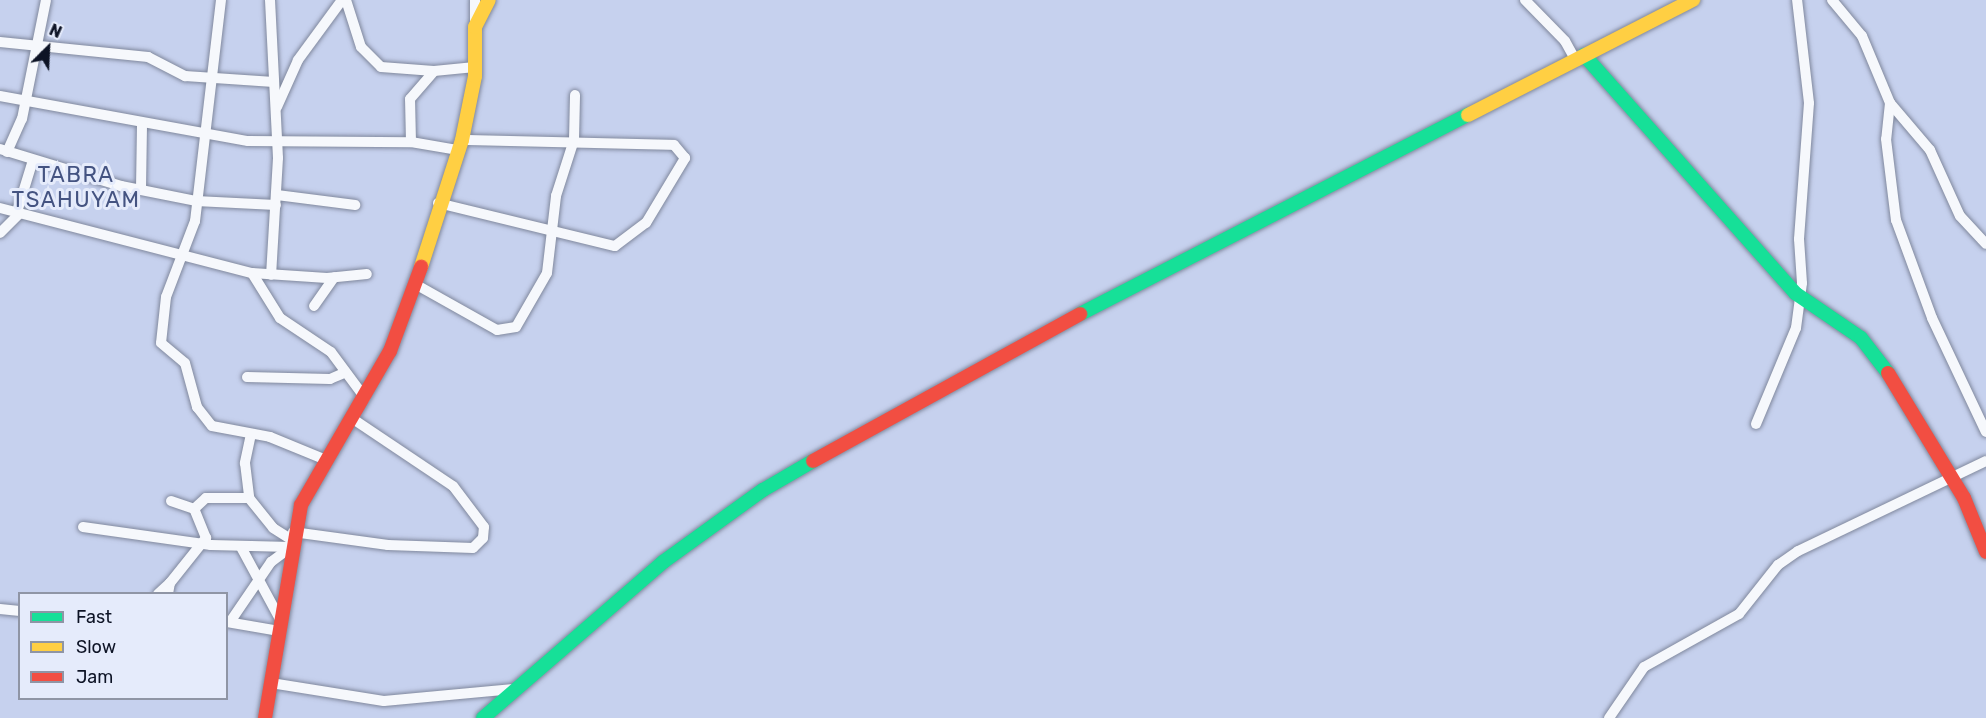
<!DOCTYPE html>
<html>
<head>
<meta charset="utf-8">
<style>
  body { margin:0 }
  #map { position:relative; width:1986px; height:718px; overflow:hidden; background:#c6d1ee; font-family:Rubik,sans-serif }
  div>[style] { position:absolute }
  .roads { filter:drop-shadow(0 0 2px #80889d) drop-shadow(0 0 2px #80889d) }
  .street>* { height:10px; margin:-5px; padding:0 5px; transform-origin:5px; border-radius:5px; background:#f6f8fc }
  .fast>* { height:14px; margin:-7px; padding:0 7px; transform-origin:7px; border-radius:7px; background:#16e098 }
  .slow>* { height:14px; margin:-7px; padding:0 7px; transform-origin:7px; border-radius:7px; background:#ffcf43 }
  .jam>* { height:14px; margin:-7px; padding:0 7px; transform-origin:7px; border-radius:7px; background:#f24e42 }
  span { translate:-50% -50%; white-space:nowrap; text-align:center; line-height:1.15; -webkit-text-stroke:6px #e5ebfb; paint-order:stroke }
  .quarter-label { font-size:22px; color:#445381; letter-spacing:1.5px }
  .legend { position:absolute; left:18px; top:592px; width:210px; height:108px; box-sizing:border-box; background:#e5ebfb; border:2px solid #8f95a5; margin:0; padding:8px 10px; list-style:none; font-size:18px; color:#0d1325 }
  .legend li { display:flex; align-items:center; gap:12px; height:30px }
  .legend b { width:30px; border:2px solid #8f95a5 }
  .north { position:absolute; left:18px; top:18px; width:60px; height:60px; -webkit-text-stroke:4px #e5ebfb; paint-order:stroke; rotate:24deg; font-size:16px; font-weight:700; line-height:24px; text-align:center; color:#0d1325 }
  .north::after { content:''; display:block; margin:auto; width:21px; height:27px; background:#0d1325; clip-path:polygon(50% 0,100% 100%,50% 72%,0 100%) }
</style>
</head>
<body>
<div id="map">
  <div class="roads">
    <div class="street">
      <div style="left:221px;top:0;width:223px;rotate:96.7deg"></div>
      <div style="left:195px;top:221px;width:81px;rotate:110.9deg"></div>
      <div style="left:166px;top:297px;width:46px;rotate:96.2deg"></div>
      <div style="left:161px;top:343px;width:31px;rotate:40deg"></div>
      <div style="left:185px;top:363px;width:46px;rotate:74.7deg"></div>
      <div style="left:197px;top:407px;width:24px;rotate:52deg"></div>
      <div style="left:212px;top:426px;width:59px;rotate:10.7deg"></div>
      <div style="left:270px;top:437px;width:61px;rotate:22.3deg"></div>
      <div style="left:270px;top:0;width:158px;rotate:87.1deg"></div>
      <div style="left:278px;top:158px;width:117px;rotate:93.4deg"></div>
      <div style="left:346px;top:0;width:49px;rotate:72.3deg"></div>
      <div style="left:361px;top:47px;width:28px;rotate:45deg"></div>
      <div style="left:381px;top:67px;width:53px;rotate:4.3deg"></div>
      <div style="left:434px;top:71px;width:41px;rotate:-5.6deg"></div>
      <div style="left:475px;top:0;width:24px;rotate:90deg"></div>
      <div style="left:1525px;top:0;width:57px;rotate:45.7deg"></div>
      <div style="left:1565px;top:41px;width:21px;rotate:61deg"></div>
      <div style="left:1832px;top:0;width:47px;rotate:50.2deg"></div>
      <div style="left:1862px;top:36px;width:73px;rotate:67.3deg"></div>
      <div style="left:1890px;top:103px;width:62px;rotate:49.6deg"></div>
      <div style="left:1930px;top:150px;width:72px;rotate:65.6deg"></div>
      <div style="left:1960px;top:216px;width:38px;rotate:47deg"></div>
      <div style="left:0;top:42px;width:149px;rotate:5.8deg"></div>
      <div style="left:148px;top:57px;width:42px;rotate:27.2deg"></div>
      <div style="left:185px;top:76px;width:89px;rotate:3.9deg"></div>
      <div style="left:0;top:96px;width:252px;rotate:10.3deg"></div>
      <div style="left:248px;top:141px;width:163px;rotate:0.4deg"></div>
      <div style="left:411px;top:142px;width:48px;rotate:9.7deg"></div>
      <div style="left:1890px;top:103px;width:36px;rotate:96deg"></div>
      <div style="left:1886px;top:139px;width:82px;rotate:83deg"></div>
      <div style="left:1896px;top:220px;width:104px;rotate:69.8deg"></div>
      <div style="left:1932px;top:318px;width:126px;rotate:64.7deg"></div>
      <div style="left:277px;top:107px;width:51px;rotate:-65.9deg"></div>
      <div style="left:298px;top:60px;width:74px;rotate:-53.7deg"></div>
      <div style="left:411px;top:142px;width:43px;rotate:-91.3deg"></div>
      <div style="left:410px;top:99px;width:37px;rotate:-49deg"></div>
      <div style="left:0;top:149px;width:127px;rotate:17deg"></div>
      <div style="left:121px;top:186px;width:76px;rotate:11.3deg"></div>
      <div style="left:196px;top:201px;width:80px;rotate:2.9deg"></div>
      <div style="left:7px;top:152px;width:36px;rotate:-66deg"></div>
      <div style="left:22px;top:119px;width:121px;rotate:-78.6deg"></div>
      <div style="left:141px;top:189px;width:64px;rotate:-89.1deg"></div>
      <div style="left:277px;top:195px;width:79px;rotate:7.3deg"></div>
      <div style="left:438px;top:203px;width:182px;rotate:13.7deg"></div>
      <div style="left:615px;top:246px;width:39px;rotate:-37deg"></div>
      <div style="left:646px;top:223px;width:76px;rotate:-59deg"></div>
      <div style="left:685px;top:158px;width:17px;rotate:-130deg"></div>
      <div style="left:674px;top:145px;width:212px;rotate:-178.6deg"></div>
      <div style="left:0;top:208px;width:260px;rotate:14.5deg"></div>
      <div style="left:252px;top:273px;width:75px;rotate:3.8deg"></div>
      <div style="left:327px;top:278px;width:40px;rotate:-5.7deg"></div>
      <div style="left:17px;top:212px;width:54px;rotate:-72.9deg"></div>
      <div style="left:0;top:233px;width:28px;rotate:-45deg"></div>
      <div style="left:252px;top:273px;width:53px;rotate:58.1deg"></div>
      <div style="left:280px;top:318px;width:61px;rotate:33.7deg"></div>
      <div style="left:331px;top:352px;width:57px;rotate:53.5deg"></div>
      <div style="left:415px;top:284px;width:94px;rotate:29.3deg"></div>
      <div style="left:497px;top:330px;width:19px;rotate:-9deg"></div>
      <div style="left:516px;top:327px;width:62px;rotate:-60.1deg"></div>
      <div style="left:547px;top:273px;width:78px;rotate:-83.3deg"></div>
      <div style="left:556px;top:196px;width:59px;rotate:-72.2deg"></div>
      <div style="left:574px;top:140px;width:45px;rotate:-88.7deg"></div>
      <div style="left:314px;top:306px;width:35px;rotate:-55deg"></div>
      <div style="left:247px;top:377px;width:83px;rotate:1.4deg"></div>
      <div style="left:330px;top:379px;width:13px;rotate:-23deg"></div>
      <div style="left:1756px;top:424px;width:104px;rotate:-67.4deg"></div>
      <div style="left:1796px;top:328px;width:45px;rotate:-82.4deg"></div>
      <div style="left:1802px;top:283px;width:44px;rotate:-93.9deg"></div>
      <div style="left:1799px;top:239px;width:136px;rotate:-85.8deg"></div>
      <div style="left:1809px;top:103px;width:104px;rotate:-96.6deg"></div>
      <div style="left:251px;top:434px;width:30px;rotate:102deg"></div>
      <div style="left:245px;top:463px;width:35px;rotate:83deg"></div>
      <div style="left:249px;top:498px;width:38px;rotate:51deg"></div>
      <div style="left:273px;top:528px;width:22px;rotate:32deg"></div>
      <div style="left:171px;top:501px;width:24px;rotate:19deg"></div>
      <div style="left:194px;top:509px;width:16px;rotate:-43deg"></div>
      <div style="left:206px;top:498px;width:43px"></div>
      <div style="left:83px;top:527px;width:129px;rotate:8deg"></div>
      <div style="left:211px;top:545px;width:80px;rotate:1.4deg"></div>
      <div style="left:293px;top:532px;width:96px;rotate:7.8deg"></div>
      <div style="left:388px;top:545px;width:85px;rotate:2deg"></div>
      <div style="left:473px;top:548px;width:14px;rotate:-45deg"></div>
      <div style="left:483px;top:538px;width:11px;rotate:-85deg"></div>
      <div style="left:484px;top:527px;width:51px;rotate:-127.1deg"></div>
      <div style="left:453px;top:486px;width:120px;rotate:-146.2deg"></div>
      <div style="left:241px;top:547px;width:82px;rotate:61.6deg"></div>
      <div style="left:158px;top:594px;width:16px;rotate:-43deg"></div>
      <div style="left:168px;top:594px;width:11px;rotate:-80deg"></div>
      <div style="left:170px;top:583px;width:58px;rotate:-51.3deg"></div>
      <div style="left:206px;top:538px;width:31px;rotate:-112deg"></div>
      <div style="left:0;top:609px;width:20px;rotate:6deg"></div>
      <div style="left:227px;top:622px;width:53px;rotate:9.8deg"></div>
      <div style="left:230px;top:622px;width:73px;rotate:-55.7deg"></div>
      <div style="left:271px;top:562px;width:25px;rotate:-37deg"></div>
      <div style="left:271px;top:683px;width:114px;rotate:9.1deg"></div>
      <div style="left:384px;top:701px;width:130px;rotate:-5.3deg"></div>
      <div style="left:1609px;top:718px;width:62px;rotate:-55.5deg"></div>
      <div style="left:1644px;top:667px;width:109px;rotate:-29.2deg"></div>
      <div style="left:1739px;top:614px;width:63px;rotate:-51.5deg"></div>
      <div style="left:1778px;top:565px;width:24px;rotate:-35deg"></div>
      <div style="left:1798px;top:551px;width:208px;rotate:-25.6deg"></div>
    </div>
    <div class="fast">
      <div style="left:1584px;top:55px;width:318px;rotate:48.4deg"></div>
      <div style="left:1795px;top:293px;width:80px;rotate:34.3deg"></div>
      <div style="left:1861px;top:338px;width:44px;rotate:52.4deg"></div>
      <div style="left:1080px;top:314px;width:436px;rotate:-27.2deg"></div>
      <div style="left:483px;top:718px;width:238px;rotate:-40.9deg"></div>
      <div style="left:663px;top:562px;width:123px;rotate:-35.8deg"></div>
      <div style="left:763px;top:490px;width:58px;rotate:-30.1deg"></div>
    </div>
    <div class="slow">
      <div style="left:1468px;top:115px;width:253px;rotate:-27.1deg"></div>
      <div style="left:421px;top:267px;width:133px;rotate:-72.1deg"></div>
      <div style="left:462px;top:140px;width:65px;rotate:-78.5deg"></div>
      <div style="left:475px;top:76px;width:49px;rotate:-90deg"></div>
      <div style="left:475px;top:27px;width:30px;rotate:-63deg"></div>
    </div>
    <div class="jam">
      <div style="left:1888px;top:373px;width:146px;rotate:58.7deg"></div>
      <div style="left:1964px;top:498px;width:58px;rotate:67.8deg"></div>
      <div style="left:813px;top:461px;width:305px;rotate:-28.8deg"></div>
      <div style="left:265px;top:718px;width:216px;rotate:-80.4deg"></div>
      <div style="left:301px;top:505px;width:178px;rotate:-60deg"></div>
      <div style="left:390px;top:351px;width:90px;rotate:-69.7deg"></div>
    </div>
  </div>
  <div class="quarter-label">
    <span style="left:76px;top:187px">TABRA<br>TSAHUYAM</span>
  </div>
  <ul class="legend">
  <li><b style="height:8px;background:#16e098"></b>Fast</li>
  <li><b style="height:8px;background:#ffcf43"></b>Slow</li>
  <li><b style="height:8px;background:#f24e42"></b>Jam</li>
  </ul>
  <div class="north">N</div>
</div>
</body>
</html>
